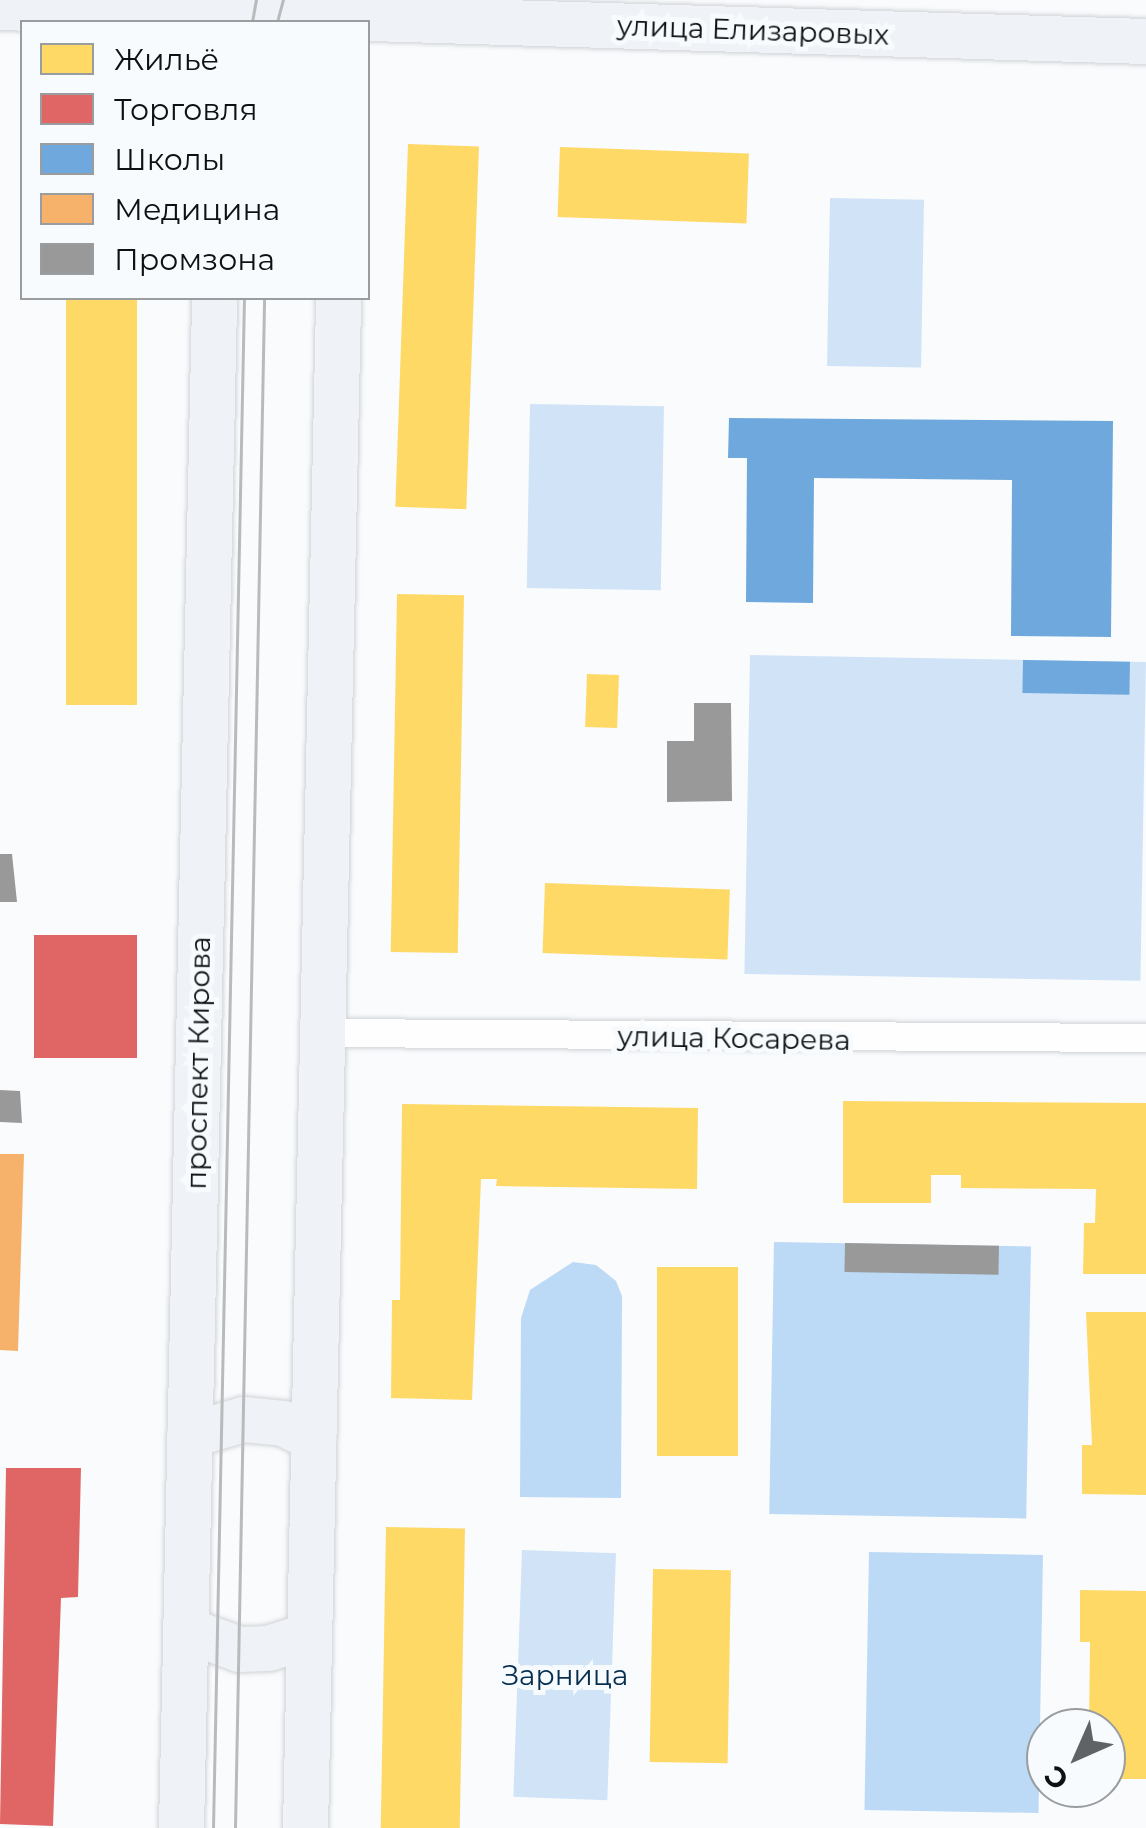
<!DOCTYPE html>
<html>
<head>
<meta charset="utf-8">
<style>
  body { margin:0 }
  #map { position:relative; width:1146px; height:1828px; overflow:hidden; background:#f9fbfd; font-family:Montserrat,sans-serif }
  div>[style] { position:absolute }
  .green>* { inset:0; background:#d0e3f7; transform-origin:0 0 }
  .forest>* { inset:0; background:#bcd9f6; transform-origin:0 0 }
  .homes>* { inset:0; background:#ffd966; transform-origin:0 0 }
  .shops>* { inset:0; background:#e06666; transform-origin:0 0 }
  .schools>* { inset:0; background:#6fa8dc; transform-origin:0 0 }
  .health>* { inset:0; background:#f6b26b }
  .industry>* { inset:0; background:#999; transform-origin:0 0 }
  .roads { filter:drop-shadow(0 0 2px #d1d3d6) drop-shadow(0 0 2px #d1d3d6) }
  .minor>* { height:28px; margin:-14px; padding:0 14px; transform-origin:14px; border-radius:14px; background:#fefeff }
  .primary>* { height:45px; margin:-22.5px; padding:0 22.5px; transform-origin:22.5px; border-radius:22.5px; background:#eff2f6 }
  .tram>* { height:2.5px; margin:-1.25px; padding:0 1.25px; transform-origin:1.25px; border-radius:1.25px; background:#b9babb }
  span { translate:-50% -50%; white-space:nowrap; text-align:center; line-height:1.15; -webkit-text-stroke:10px #f8fbfe; paint-order:stroke }
  .street-label { font-size:28px; color:#0e1114 }
  .park-label { font-size:28px; color:#062e4e }
  .legend { position:absolute; left:20px; top:20px; width:350px; height:280px; box-sizing:border-box; background:#f8fbfe; border:2px solid #9a9da0; margin:0; padding:12px 18px; list-style:none; font-size:30px; color:#0e1114 }
  .legend li { display:flex; align-items:center; gap:20px; height:50px }
  .legend b { width:50px; border:2px solid #9a9da0 }
  .north { position:absolute; left:1026px; top:1708px; width:100px; height:100px; box-sizing:border-box; background:#f8fbfe; border:2px solid #9a9da0; border-radius:50%; rotate:225deg; font-size:28px; font-weight:700; line-height:40px; text-align:center; color:#0e1114 }
  .north::after { content:''; display:block; margin:auto; width:35px; height:45px; background:#606366; clip-path:polygon(50% 0,100% 100%,50% 72%,0 100%) }
</style>
</head>
<body>
<div id="map">
  <div class="green">
    <div style="left:830px;top:198px;width:94px;height:168px;rotate:1deg"></div>
    <div style="left:530px;top:404px;width:134px;height:184px;rotate:1deg"></div>
    <div style="left:750px;top:655px;width:396px;height:319px;rotate:1deg"></div>
    <div style="left:522px;top:1550px;width:94px;height:247px;rotate:2deg"></div>
  </div>
  <div class="forest">
    <div style="left:774px;top:1242px;width:257px;height:272px;rotate:1deg"></div>
    <div style="clip-path:polygon(573px 1262px,596px 1265px,616px 1281px,622px 1296px,621px 1498px,520px 1497px,521px 1318px,530px 1290px)"></div>
    <div style="left:869px;top:1552px;width:174px;height:258px;rotate:1deg"></div>
  </div>
  <div class="homes">
    <div style="left:408px;top:144px;width:71px;height:363px;rotate:2deg"></div>
    <div style="left:560px;top:147px;width:189px;height:70px;rotate:2deg"></div>
    <div style="left:66px;top:298px;width:71px;height:407px"></div>
    <div style="left:397px;top:594px;width:67px;height:358px;rotate:1deg"></div>
    <div style="left:587px;top:674px;width:32px;height:53px;rotate:2deg"></div>
    <div style="left:545px;top:883px;width:185px;height:70px;rotate:2deg"></div>
    <div style="clip-path:polygon(843px 1101px,1146px 1103px,1146px 1274px,1083px 1274px,1084px 1223px,1095px 1223px,1096px 1189px,961px 1188px,961px 1175px,931px 1175px,931px 1203px,843px 1203px)"></div>
    <div style="clip-path:polygon(402px 1104px,698px 1108px,697px 1189px,496px 1186px,497px 1179px,481px 1179px,472px 1400px,391px 1398px,392px 1300px,400px 1300px)"></div>
    <div style="left:657px;top:1267px;width:81px;height:189px"></div>
    <div style="clip-path:polygon(1086px 1312px,1146px 1312px,1146px 1495px,1082px 1494px,1082px 1445px,1092px 1445px)"></div>
    <div style="left:386px;top:1527px;width:79px;height:301px;rotate:1deg"></div>
    <div style="left:653px;top:1569px;width:78px;height:193px;rotate:1deg"></div>
    <div style="clip-path:polygon(1080px 1590px,1146px 1591px,1146px 1779px,1106px 1779px,1106px 1728px,1089px 1728px,1090px 1642px,1080px 1642px)"></div>
  </div>
  <div class="shops">
    <div style="left:34px;top:935px;width:103px;height:123px"></div>
    <div style="clip-path:polygon(6px 1468px,81px 1468px,78px 1597px,61px 1598px,53px 1826px,0 1824px)"></div>
  </div>
  <div class="schools">
    <div style="clip-path:polygon(729px 418px,1113px 421px,1111px 637px,1011px 636px,1012px 480px,814px 478px,813px 603px,746px 602px,747px 458px,728px 458px)"></div>
    <div style="left:1023px;top:660px;width:107px;height:33px;rotate:1deg"></div>
  </div>
  <div class="health">
    <div style="clip-path:polygon(0 1154px,24px 1154px,18px 1351px,0 1350px)"></div>
  </div>
  <div class="industry">
    <div style="clip-path:polygon(694px 703px,731px 703px,732px 801px,667px 802px,667px 741px,694px 741px)"></div>
    <div style="clip-path:polygon(0 854px,12px 854px,17px 902px,0 902px)"></div>
    <div style="clip-path:polygon(0 1090px,20px 1091px,22px 1123px,0 1122px)"></div>
    <div style="left:845px;top:1243px;width:154px;height:29px;rotate:1deg"></div>
  </div>
  <div class="roads">
    <div class="minor">
      <div style="left:322px;top:1033px;width:824px;rotate:0.35deg"></div>
    </div>
    <div class="primary">
      <div style="left:0;top:7px;width:1147px;rotate:1.7deg"></div>
      <div style="left:189px;top:1435px;width:56px;rotate:-16.5deg"></div>
      <div style="left:243px;top:1419px;width:40px;rotate:5.7deg"></div>
      <div style="left:283px;top:1423px;width:34px;rotate:26deg"></div>
      <div style="left:185px;top:1629px;width:58px;rotate:20.3deg"></div>
      <div style="left:239px;top:1649px;width:29px;rotate:-2deg"></div>
      <div style="left:268px;top:1648px;width:43px;rotate:-17.6deg"></div>
      <div style="left:181px;top:1828px;width:1530px;rotate:-88.76deg"></div>
      <div style="left:305px;top:1828px;width:1530px;rotate:-88.76deg"></div>
    </div>
  </div>
  <div class="tram">
    <div style="left:252px;top:22px;width:22px;rotate:-80deg"></div>
    <div style="left:277px;top:22px;width:23px;rotate:-75deg"></div>
    <div style="left:213px;top:1828px;width:1530px;rotate:-88.84deg"></div>
    <div style="left:235px;top:1828px;width:1530px;rotate:-88.91deg"></div>
  </div>
  <div class="street-label">
    <span style="left:753px;top:30px;rotate:2deg">улица Елизаровых</span>
    <span style="left:734px;top:1038px;rotate:1deg">улица Косарева</span>
    <span style="left:198px;top:1063px;rotate:-89deg">проспект Кирова</span>
  </div>
  <div class="park-label">
    <span style="left:565px;top:1675px">Зарница</span>
  </div>
  <ul class="legend">
  <li><b style="height:28px;background:#ffd966"></b>Жильё</li>
  <li><b style="height:28px;background:#e06666"></b>Торговля</li>
  <li><b style="height:28px;background:#6fa8dc"></b>Школы</li>
  <li><b style="height:28px;background:#f6b26b"></b>Медицина</li>
  <li><b style="height:28px;background:#999"></b>Промзона</li>
  </ul>
  <div class="north">С</div>
</div>
</body>
</html>
